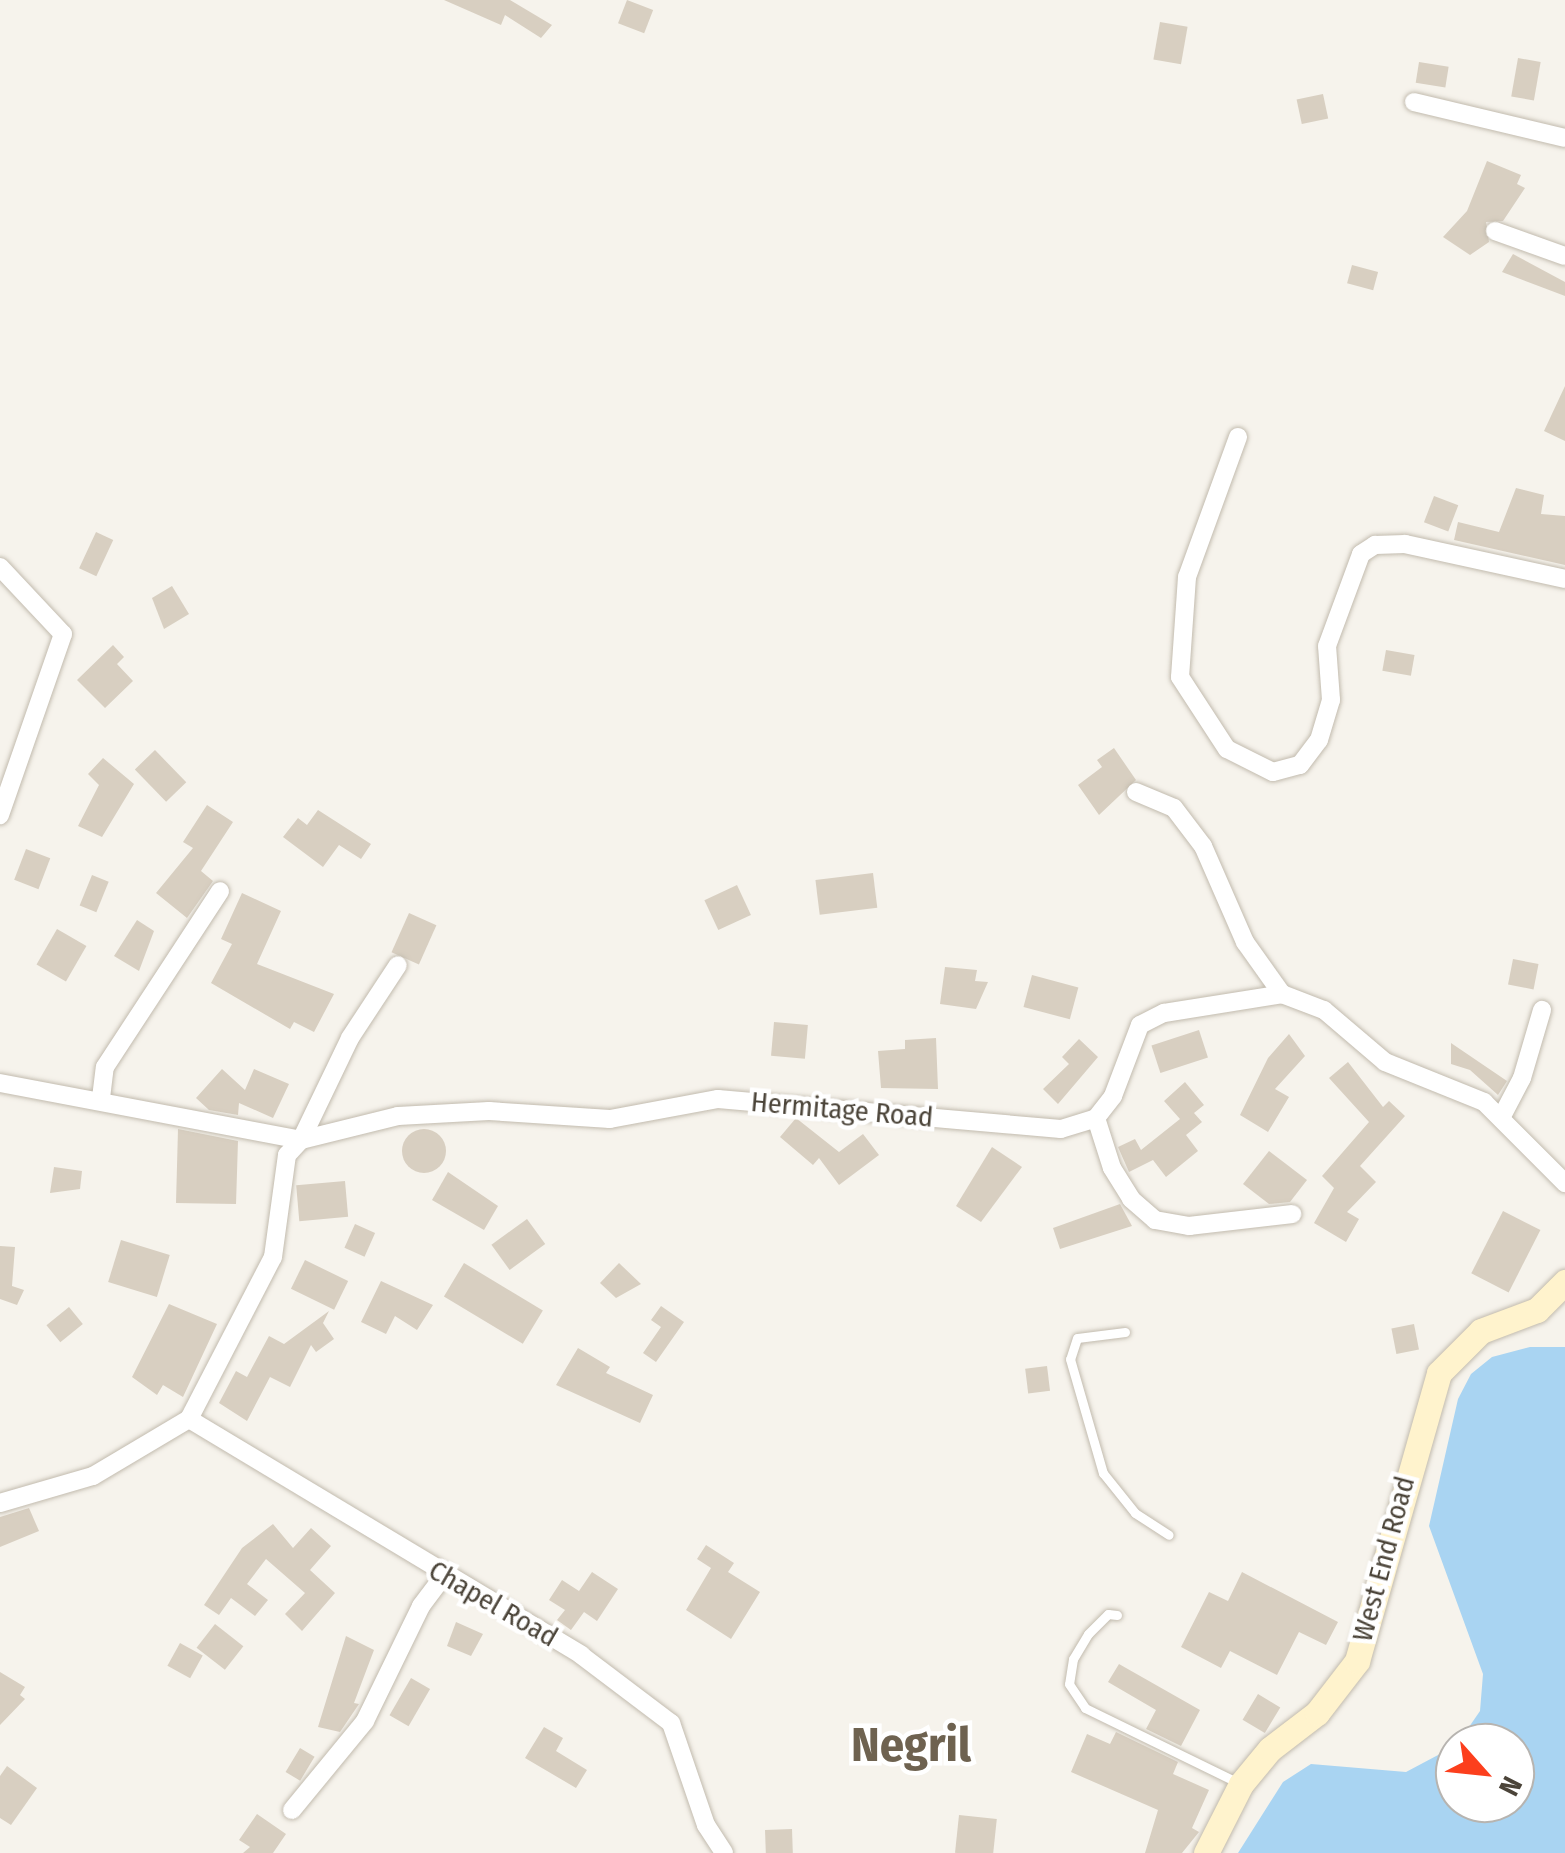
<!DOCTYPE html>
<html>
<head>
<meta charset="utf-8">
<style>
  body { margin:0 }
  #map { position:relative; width:1565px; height:1853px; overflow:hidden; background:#f6f3ec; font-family:"Fira Sans Condensed",sans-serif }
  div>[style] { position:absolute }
  .water>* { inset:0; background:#a9d4f2 }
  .building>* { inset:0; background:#d8cfc1; transform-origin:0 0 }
  .round { border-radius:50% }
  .roads { filter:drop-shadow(0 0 2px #c2bbae) drop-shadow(0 0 2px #c2bbae) }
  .lane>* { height:9px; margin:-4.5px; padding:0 4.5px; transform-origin:4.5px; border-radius:4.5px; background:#fff }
  .street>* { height:18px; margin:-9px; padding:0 9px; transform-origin:9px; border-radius:9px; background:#fff }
  .secondary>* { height:25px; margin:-12.5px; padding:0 12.5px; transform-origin:12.5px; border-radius:12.5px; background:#fff3cd }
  span { translate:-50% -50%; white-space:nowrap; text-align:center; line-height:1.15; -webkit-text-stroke:9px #fff; paint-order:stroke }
  .street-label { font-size:28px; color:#4b4439 }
  .town-label { font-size:48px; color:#6e6250; font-weight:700 }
  .north { position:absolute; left:1435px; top:1723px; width:100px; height:100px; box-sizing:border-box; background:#fff; border:2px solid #b7b4b0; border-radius:50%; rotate:117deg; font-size:28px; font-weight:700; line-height:40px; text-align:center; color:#4b4439 }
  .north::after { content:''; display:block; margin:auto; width:35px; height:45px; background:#fc3f1d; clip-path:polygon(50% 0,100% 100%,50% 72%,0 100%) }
</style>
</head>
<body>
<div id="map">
  <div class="water">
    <div style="clip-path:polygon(1530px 1347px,1565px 1347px,1565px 1853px,1238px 1853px,1283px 1782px,1311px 1764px,1406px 1772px,1455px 1746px,1455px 1803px,1515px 1803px,1515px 1743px,1458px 1743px,1480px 1711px,1483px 1674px,1429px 1526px,1458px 1399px,1471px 1374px,1492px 1357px)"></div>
  </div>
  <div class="building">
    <div style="clip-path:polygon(444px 0,510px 0,552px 25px,541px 38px,505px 15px,501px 25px)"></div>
    <div style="left:627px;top:0;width:28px;height:25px;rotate:21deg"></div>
    <div style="left:1160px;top:22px;width:28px;height:38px;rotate:10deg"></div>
    <div style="left:1518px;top:58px;width:23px;height:39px;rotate:10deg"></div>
    <div style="left:1419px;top:62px;width:30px;height:21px;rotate:9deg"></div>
    <div style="left:1323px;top:94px;width:25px;height:27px;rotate:78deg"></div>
    <div style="clip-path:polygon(1487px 161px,1521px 175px,1517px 184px,1525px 188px,1503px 221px,1486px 222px,1489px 242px,1470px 255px,1443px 237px,1467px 211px)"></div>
    <div style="clip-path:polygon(1513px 254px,1565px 282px,1565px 296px,1502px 272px)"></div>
    <div style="left:1352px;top:265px;width:27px;height:19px;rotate:15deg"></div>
    <div style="clip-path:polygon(1565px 386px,1565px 441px,1544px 431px)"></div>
    <div style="clip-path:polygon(1516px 488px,1544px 495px,1541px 514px,1565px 516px,1565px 565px,1454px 540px,1458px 522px,1499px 532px)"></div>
    <div style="left:1434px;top:496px;width:26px;height:28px;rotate:21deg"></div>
    <div style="left:96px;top:532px;width:19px;height:40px;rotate:25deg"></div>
    <div style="clip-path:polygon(172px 586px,189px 614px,164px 629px,152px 598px)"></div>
    <div style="clip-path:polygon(113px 645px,124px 657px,117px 664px,133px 681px,105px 708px,77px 680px)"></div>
    <div style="left:1386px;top:650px;width:29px;height:21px;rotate:10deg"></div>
    <div style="clip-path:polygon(1114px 748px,1136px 780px,1099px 815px,1078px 785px,1102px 767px,1097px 760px)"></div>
    <div style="left:155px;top:750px;width:45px;height:28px;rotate:46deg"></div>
    <div style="clip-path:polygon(103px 758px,134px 784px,102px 837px,78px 826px,99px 785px,88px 774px)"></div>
    <div style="clip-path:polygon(207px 805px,233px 822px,201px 871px,213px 881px,187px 918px,156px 893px,193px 848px,183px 842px)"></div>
    <div style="clip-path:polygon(318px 810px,371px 844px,361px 859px,339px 845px,323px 867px,283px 837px,298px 818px,307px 825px)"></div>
    <div style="left:26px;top:849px;width:26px;height:33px;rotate:21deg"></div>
    <div style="left:873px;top:873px;width:35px;height:58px;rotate:83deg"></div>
    <div style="left:92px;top:875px;width:18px;height:33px;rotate:22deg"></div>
    <div style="left:737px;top:885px;width:33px;height:36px;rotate:65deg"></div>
    <div style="clip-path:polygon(242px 893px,281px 911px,257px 964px,334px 994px,314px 1032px,294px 1022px,290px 1029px,211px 983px,232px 944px,221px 939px)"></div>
    <div style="left:409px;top:913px;width:30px;height:43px;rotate:24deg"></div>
    <div style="clip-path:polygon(137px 920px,154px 931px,139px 971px,114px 956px)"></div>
    <div style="left:57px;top:929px;width:34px;height:41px;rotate:30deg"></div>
    <div style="left:1513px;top:959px;width:26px;height:26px;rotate:11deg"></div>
    <div style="clip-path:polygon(945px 967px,977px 970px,975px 981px,988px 982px,976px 1009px,940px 1004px)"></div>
    <div style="left:1032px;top:975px;width:48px;height:33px;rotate:15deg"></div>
    <div style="left:774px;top:1022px;width:34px;height:34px;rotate:5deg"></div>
    <div style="left:1199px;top:1030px;width:29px;height:50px;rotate:72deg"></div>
    <div style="clip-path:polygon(1289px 1034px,1305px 1056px,1275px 1089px,1289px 1097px,1268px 1132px,1240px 1115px,1268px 1058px)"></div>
    <div style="clip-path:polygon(936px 1038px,938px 1089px,881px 1088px,878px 1051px,905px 1049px,905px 1040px)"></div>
    <div style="clip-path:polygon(1079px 1039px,1098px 1057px,1058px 1104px,1043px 1089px,1069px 1064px,1062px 1057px)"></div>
    <div style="clip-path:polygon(1451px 1043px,1507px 1081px,1498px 1095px,1470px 1070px,1451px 1064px)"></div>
    <div style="clip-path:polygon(1348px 1062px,1383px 1107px,1389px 1101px,1405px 1116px,1360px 1166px,1376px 1182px,1347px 1212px,1359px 1219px,1346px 1242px,1314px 1223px,1334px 1188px,1322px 1176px,1369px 1122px,1329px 1078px)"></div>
    <div style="clip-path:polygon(222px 1069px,245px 1090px,254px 1069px,289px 1084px,273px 1118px,239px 1103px,238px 1115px,209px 1110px,196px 1098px)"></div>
    <div style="clip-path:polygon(1185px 1082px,1204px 1105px,1194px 1113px,1202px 1122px,1186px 1135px,1198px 1151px,1166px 1177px,1153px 1160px,1129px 1172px,1118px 1147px,1135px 1139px,1141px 1150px,1180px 1119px,1164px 1101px)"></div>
    <div style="clip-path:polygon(796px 1118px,839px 1152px,863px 1134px,879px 1155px,839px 1185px,819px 1158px,813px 1165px,780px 1137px)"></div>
    <div style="clip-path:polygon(178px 1129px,238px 1141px,236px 1204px,176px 1203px)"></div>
    <div class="round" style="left:402px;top:1129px;width:44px;height:44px"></div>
    <div style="clip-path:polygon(992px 1147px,1022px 1167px,981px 1222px,956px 1206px)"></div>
    <div style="clip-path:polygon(1269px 1151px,1307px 1180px,1290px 1202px,1269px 1204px,1243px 1184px)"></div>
    <div style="clip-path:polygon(54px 1167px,82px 1171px,80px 1189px,50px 1193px)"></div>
    <div style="clip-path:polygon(448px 1172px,498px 1206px,484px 1230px,432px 1200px)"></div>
    <div style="left:345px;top:1181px;width:36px;height:49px;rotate:85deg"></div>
    <div style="clip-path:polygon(1120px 1204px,1132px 1226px,1060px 1249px,1053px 1228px)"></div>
    <div style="left:1503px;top:1211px;width:42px;height:70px;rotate:27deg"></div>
    <div style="left:527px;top:1219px;width:31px;height:44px;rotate:54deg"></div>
    <div style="left:355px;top:1224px;width:22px;height:26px;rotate:24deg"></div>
    <div style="left:121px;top:1240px;width:51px;height:44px;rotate:17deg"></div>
    <div style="clip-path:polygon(0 1246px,15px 1247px,12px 1286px,24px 1290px,17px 1305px,0 1299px)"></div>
    <div style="left:305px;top:1260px;width:48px;height:32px;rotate:26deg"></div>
    <div style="left:464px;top:1263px;width:92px;height:39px;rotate:31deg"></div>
    <div style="clip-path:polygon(619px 1263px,641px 1284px,616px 1298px,600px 1283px)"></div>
    <div style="clip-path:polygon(381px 1281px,433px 1305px,417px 1330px,395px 1316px,386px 1334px,361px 1322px)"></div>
    <div style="clip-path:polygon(169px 1304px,217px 1324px,183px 1397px,163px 1385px,157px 1395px,132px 1377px)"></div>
    <div style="clip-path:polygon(661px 1306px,684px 1322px,656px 1362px,643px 1353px,661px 1327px,651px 1320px)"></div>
    <div style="left:69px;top:1307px;width:22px;height:29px;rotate:51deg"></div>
    <div style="clip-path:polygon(329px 1311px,323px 1323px,334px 1339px,316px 1352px,311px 1345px,290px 1387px,270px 1377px,247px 1421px,219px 1403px,236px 1371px,247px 1377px,269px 1336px,284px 1344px)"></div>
    <div style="left:1414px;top:1324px;width:26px;height:23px;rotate:79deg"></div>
    <div style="clip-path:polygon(578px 1348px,610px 1367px,606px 1373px,653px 1395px,640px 1423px,556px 1385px)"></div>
    <div style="left:1047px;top:1366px;width:25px;height:22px;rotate:83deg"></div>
    <div style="clip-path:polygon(29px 1508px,39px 1531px,0 1547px,0 1517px)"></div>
    <div style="clip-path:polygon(273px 1524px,293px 1548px,311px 1528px,331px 1546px,310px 1570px,335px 1593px,302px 1631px,285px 1614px,305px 1593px,266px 1559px,247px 1584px,268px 1600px,255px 1616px,231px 1598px,219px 1615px,204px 1605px,242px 1548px)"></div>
    <div style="clip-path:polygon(706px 1545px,734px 1563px,728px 1572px,760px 1592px,731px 1639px,686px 1610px,711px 1568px,697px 1559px)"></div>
    <div style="clip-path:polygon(592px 1572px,618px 1589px,597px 1621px,584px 1612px,571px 1630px,557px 1620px,565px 1610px,549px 1600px,562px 1580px,579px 1591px)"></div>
    <div style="clip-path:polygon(1242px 1572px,1338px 1622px,1326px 1645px,1299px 1632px,1277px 1675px,1230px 1651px,1221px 1668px,1181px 1647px,1209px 1592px,1228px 1601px)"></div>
    <div style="clip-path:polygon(456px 1622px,483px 1634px,471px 1656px,447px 1646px)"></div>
    <div style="left:215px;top:1624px;width:36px;height:30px;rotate:38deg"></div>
    <div style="clip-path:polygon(346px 1636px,374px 1650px,354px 1703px,359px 1704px,340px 1732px,318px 1727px)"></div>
    <div style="left:180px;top:1643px;width:26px;height:26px;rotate:29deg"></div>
    <div style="clip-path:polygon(1119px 1664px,1200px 1710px,1181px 1746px,1146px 1729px,1156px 1710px,1108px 1682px)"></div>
    <div style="clip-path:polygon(0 1672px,25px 1687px,20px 1695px,25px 1699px,0 1725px)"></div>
    <div style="left:411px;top:1678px;width:22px;height:43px;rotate:30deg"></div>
    <div style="left:1258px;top:1694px;width:26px;height:30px;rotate:31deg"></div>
    <div style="clip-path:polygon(544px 1727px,563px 1738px,556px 1751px,587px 1770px,576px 1788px,525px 1758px)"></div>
    <div style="clip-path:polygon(1116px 1732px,1178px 1762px,1173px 1774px,1209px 1790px,1192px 1828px,1199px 1832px,1182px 1853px,1145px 1853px,1158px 1810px,1071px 1772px,1087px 1734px,1110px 1744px)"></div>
    <div style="left:300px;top:1748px;width:17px;height:28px;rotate:31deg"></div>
    <div style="clip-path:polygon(7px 1766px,37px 1788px,11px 1825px,0 1818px,0 1776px)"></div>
    <div style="clip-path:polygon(257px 1814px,286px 1834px,273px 1853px,243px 1853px,250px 1847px,239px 1840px)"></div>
    <div style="left:959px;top:1815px;width:38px;height:38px;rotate:6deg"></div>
    <div style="left:792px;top:1829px;width:24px;height:27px;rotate:88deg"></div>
  </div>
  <div class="roads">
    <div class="lane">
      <div style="left:1125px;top:1332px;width:48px;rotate:172.9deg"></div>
      <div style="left:1077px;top:1338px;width:22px;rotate:108deg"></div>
      <div style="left:1070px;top:1359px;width:119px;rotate:73.9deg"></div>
      <div style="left:1103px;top:1473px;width:51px;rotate:51.3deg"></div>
      <div style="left:1135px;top:1513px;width:40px;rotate:32.9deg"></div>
      <div style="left:1117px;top:1615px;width:9px;rotate:-174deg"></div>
      <div style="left:1108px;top:1614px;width:28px;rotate:135deg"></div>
      <div style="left:1088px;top:1634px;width:29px;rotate:121deg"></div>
      <div style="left:1073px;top:1659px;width:25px;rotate:99deg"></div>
      <div style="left:1069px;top:1684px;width:29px;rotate:56deg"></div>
      <div style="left:1085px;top:1708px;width:171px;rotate:26deg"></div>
    </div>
    <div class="street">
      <div style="left:1414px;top:102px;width:155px;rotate:13.4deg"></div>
      <div style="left:1495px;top:231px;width:74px;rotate:19.7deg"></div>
      <div style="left:1238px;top:437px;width:149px;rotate:110deg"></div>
      <div style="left:1187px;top:577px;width:100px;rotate:94deg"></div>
      <div style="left:1180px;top:677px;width:86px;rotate:56.9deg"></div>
      <div style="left:1227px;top:749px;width:51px;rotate:26.6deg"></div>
      <div style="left:1273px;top:772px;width:28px;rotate:-15deg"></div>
      <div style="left:1300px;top:765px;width:31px;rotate:-53deg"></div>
      <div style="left:1319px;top:740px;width:42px;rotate:-73.3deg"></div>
      <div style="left:1331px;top:700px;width:54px;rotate:-94.2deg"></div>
      <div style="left:1327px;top:646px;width:98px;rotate:-69.7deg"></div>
      <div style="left:1361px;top:554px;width:17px;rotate:-33deg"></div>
      <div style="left:1375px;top:545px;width:30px;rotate:-2deg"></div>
      <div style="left:1405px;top:544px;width:164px;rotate:12.3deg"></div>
      <div style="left:0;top:567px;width:92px;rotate:46.8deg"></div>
      <div style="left:63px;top:634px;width:192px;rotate:109.2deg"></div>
      <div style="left:1136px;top:792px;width:41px;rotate:22.8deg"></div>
      <div style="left:1174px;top:808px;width:48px;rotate:52.7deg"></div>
      <div style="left:1203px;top:846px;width:105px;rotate:66.4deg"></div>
      <div style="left:1245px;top:942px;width:64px;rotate:54.6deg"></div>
      <div style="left:0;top:1083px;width:306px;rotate:10.7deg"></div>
      <div style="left:301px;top:1140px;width:100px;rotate:-13.9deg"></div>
      <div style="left:398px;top:1116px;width:91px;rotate:-3.1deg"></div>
      <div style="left:489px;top:1111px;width:121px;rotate:3.8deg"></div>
      <div style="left:610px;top:1119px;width:110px;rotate:-10.5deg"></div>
      <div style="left:718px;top:1099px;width:344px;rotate:5deg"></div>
      <div style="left:1061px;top:1129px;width:37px;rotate:-17deg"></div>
      <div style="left:1096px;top:1118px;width:28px;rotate:-52deg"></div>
      <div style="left:1113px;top:1096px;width:76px;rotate:-69.2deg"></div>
      <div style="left:1140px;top:1025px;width:27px;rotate:-27deg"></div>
      <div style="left:1164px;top:1013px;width:120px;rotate:-9.1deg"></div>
      <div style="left:1282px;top:994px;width:45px;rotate:20.9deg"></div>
      <div style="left:1324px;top:1010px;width:80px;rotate:40.4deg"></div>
      <div style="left:1385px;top:1062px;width:107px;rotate:22deg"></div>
      <div style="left:1484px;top:1102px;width:115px;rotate:45deg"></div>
      <div style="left:101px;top:1098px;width:31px;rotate:-83deg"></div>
      <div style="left:105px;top:1067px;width:210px;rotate:-56.8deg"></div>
      <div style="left:1096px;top:1118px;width:52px;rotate:72.3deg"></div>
      <div style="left:1112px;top:1168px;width:36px;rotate:58deg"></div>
      <div style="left:1131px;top:1199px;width:32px;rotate:41deg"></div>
      <div style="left:1155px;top:1220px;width:35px;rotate:10deg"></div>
      <div style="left:1189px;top:1226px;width:104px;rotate:-6.6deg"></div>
      <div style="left:1501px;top:1118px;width:45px;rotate:-62.3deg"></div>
      <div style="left:1522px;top:1078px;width:71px;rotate:-73.6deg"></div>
      <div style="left:189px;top:1419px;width:458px;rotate:31deg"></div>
      <div style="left:581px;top:1655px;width:113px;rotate:37.1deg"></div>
      <div style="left:671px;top:1723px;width:108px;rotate:71.1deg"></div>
      <div style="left:706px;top:1825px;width:33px;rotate:57deg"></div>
      <div style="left:0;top:1503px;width:97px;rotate:-16.2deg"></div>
      <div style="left:93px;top:1476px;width:112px;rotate:-30.7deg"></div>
      <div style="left:189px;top:1419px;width:182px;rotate:-62.6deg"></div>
      <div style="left:273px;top:1257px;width:103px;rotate:-82.2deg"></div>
      <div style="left:287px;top:1155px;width:21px;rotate:-47deg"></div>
      <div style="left:301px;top:1140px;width:113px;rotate:-64.3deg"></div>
      <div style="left:350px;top:1038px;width:87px;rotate:-56.7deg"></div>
      <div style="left:292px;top:1810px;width:115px;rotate:-50.6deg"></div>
      <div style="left:365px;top:1721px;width:128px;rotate:-64deg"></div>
      <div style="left:421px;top:1606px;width:38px;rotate:-53deg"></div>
    </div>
    <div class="secondary">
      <div style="left:1206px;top:1853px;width:77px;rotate:-63.1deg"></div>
      <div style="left:1241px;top:1784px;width:45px;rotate:-50.4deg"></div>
      <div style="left:1270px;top:1749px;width:59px;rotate:-37.5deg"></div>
      <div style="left:1317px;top:1713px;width:66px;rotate:-52.4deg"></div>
      <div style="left:1357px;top:1661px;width:299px;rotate:-74.1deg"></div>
      <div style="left:1439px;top:1373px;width:59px;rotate:-45deg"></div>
      <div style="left:1481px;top:1331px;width:60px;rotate:-20.6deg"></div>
      <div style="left:1537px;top:1310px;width:40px;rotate:-45deg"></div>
    </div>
  </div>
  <div class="street-label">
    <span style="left:842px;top:1110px;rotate:5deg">Hermitage Road</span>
    <span style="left:1384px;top:1559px;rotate:-75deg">West End Road</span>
    <span style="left:493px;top:1604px;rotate:30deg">Chapel Road</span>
  </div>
  <div class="town-label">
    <span style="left:911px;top:1746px">Negril</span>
  </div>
  <div class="north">N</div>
</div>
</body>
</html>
